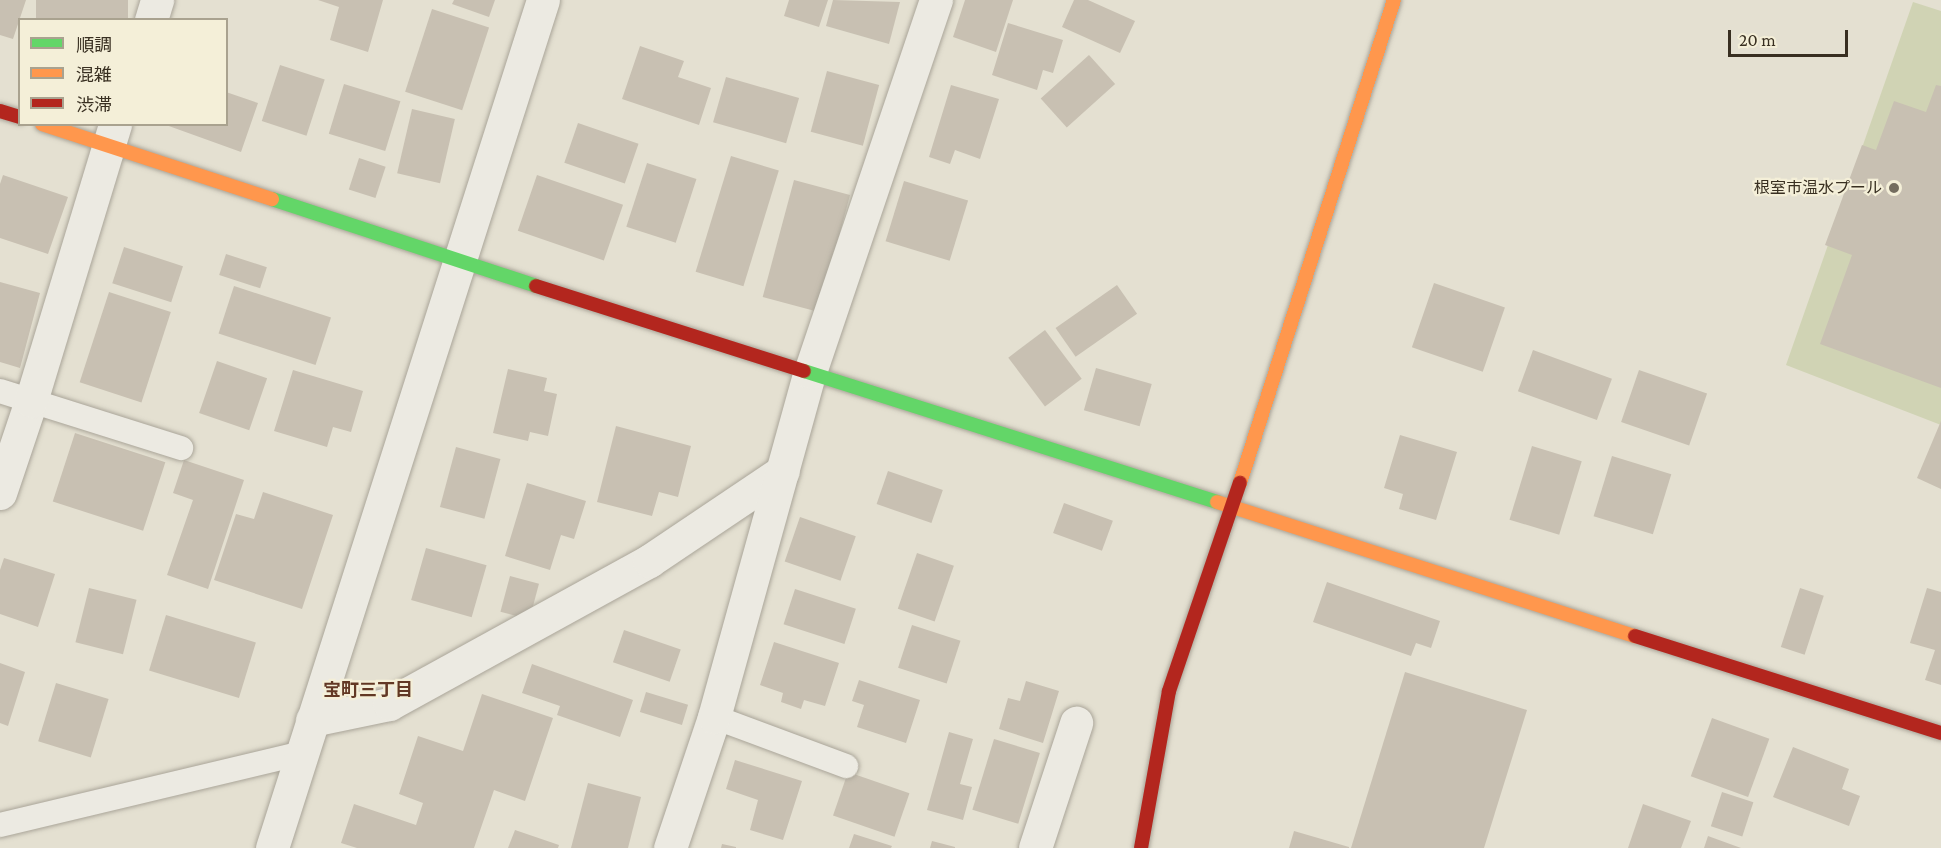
<!DOCTYPE html>
<html>
<head>
<meta charset="utf-8">
<style>
  body { margin:0 }
  #map { position:relative; width:1941px; height:848px; overflow:hidden; background:#e4e0d1; font-family:"Crimson Pro","Noto Sans JP",serif }
  div>[style] { position:absolute }
  .green>* { inset:0; background:#d0d3b4 }
  .building>* { inset:0; background:#c8c0b2; transform-origin:0 0 }
  .roads { filter:drop-shadow(0 0 2px #aaa599) drop-shadow(0 0 2px #aaa599) }
  .lane>* { height:24px; margin:-12px; padding:0 12px; transform-origin:12px; border-radius:12px; background:#eceae2 }
  .street>* { height:33px; margin:-16.5px; padding:0 16.5px; transform-origin:16.5px; border-radius:16.5px; background:#eceae2 }
  .fast>* { height:14px; margin:-7px; padding:0 7px; transform-origin:7px; border-radius:7px; background:#63d668 }
  .slow>* { height:14px; margin:-7px; padding:0 7px; transform-origin:7px; border-radius:7px; background:#ff974d }
  .jam>* { height:14px; margin:-7px; padding:0 7px; transform-origin:7px; border-radius:7px; background:#b3261e }
  .dots>* { width:16px; height:16px; translate:-50% -50%; box-sizing:border-box; border:3px solid #f4efd8; border-radius:50% }
  span { translate:-50% -50%; white-space:nowrap; text-align:center; line-height:1.15; -webkit-text-stroke:4.5px #f4efd8; paint-order:stroke }
  .poi-label { font-size:16px; color:#382f21 }
  .right { translate:-100% -50%; text-align:right }
  .neighbourhood-label { font-size:18px; color:#623824; font-weight:700 }
  .legend { position:absolute; left:18px; top:18px; width:210px; height:108px; box-sizing:border-box; background:#f4efd8; border:2px solid #a9a28f; margin:0; padding:8px 10px; list-style:none; font-size:18px; color:#382f21 }
  .legend li { display:flex; align-items:center; gap:12px; height:30px }
  .legend b { width:30px; border:2px solid #a9a28f }
  .scale { position:absolute; left:1728px; top:30px; width:120px; height:27px; box-sizing:border-box; border:3px solid #382f21; border-top:0; padding-left:8px; font-size:18px; line-height:21px; white-space:nowrap; color:#382f21; -webkit-text-stroke:4px #f4efd8; paint-order:stroke }
</style>
</head>
<body>
<div id="map">
  <div class="green">
    <div style="clip-path:polygon(1913px 2px,1941px 11px,1941px 425px,1786px 365px)"></div>
  </div>
  <div class="building">
    <div style="clip-path:polygon(0 0,26px 0,13px 39px,0 35px)"></div>
    <div style="left:36px;top:0;width:92px;height:21px"></div>
    <div style="clip-path:polygon(383px 0,368px 52px,330px 40px,339px 7px,318px 0)"></div>
    <div style="clip-path:polygon(454px 0,495px 0,489px 17px,452px 4px)"></div>
    <div style="clip-path:polygon(789px 0,828px 0,819px 27px,784px 16px)"></div>
    <div style="clip-path:polygon(833px 0,900px 2px,889px 44px,826px 26px)"></div>
    <div style="clip-path:polygon(965px 0,1013px 0,996px 52px,953px 37px)"></div>
    <div style="clip-path:polygon(1074px 0,1088px 0,1135px 21px,1120px 53px,1062px 27px)"></div>
    <div style="left:432px;top:9px;width:60px;height:87px;rotate:18deg"></div>
    <div style="clip-path:polygon(1008px 23px,1063px 40px,1053px 73px,1043px 70px,1037px 90px,992px 75px)"></div>
    <div style="clip-path:polygon(640px 46px,684px 61px,678px 77px,711px 88px,699px 125px,622px 99px)"></div>
    <div style="left:1089px;top:55px;width:39px;height:65px;rotate:48deg"></div>
    <div style="left:280px;top:65px;width:47px;height:59px;rotate:18deg"></div>
    <div style="left:827px;top:71px;width:54px;height:63px;rotate:15deg"></div>
    <div style="left:726px;top:77px;width:76px;height:47px;rotate:16deg"></div>
    <div style="left:344px;top:84px;width:59px;height:52px;rotate:17deg"></div>
    <div style="clip-path:polygon(951px 85px,999px 99px,980px 159px,955px 150px,950px 164px,929px 157px)"></div>
    <div style="clip-path:polygon(1936px 85px,1941px 86px,1941px 388px,1820px 344px,1852px 255px,1825px 245px,1862px 145px,1876px 150px,1894px 101px,1926px 112px)"></div>
    <div style="clip-path:polygon(226px 92px,258px 103px,241px 152px,166px 125px,226px 124px)"></div>
    <div style="left:412px;top:109px;width:44px;height:66px;rotate:13deg"></div>
    <div style="left:578px;top:123px;width:64px;height:42px;rotate:19deg"></div>
    <div style="left:731px;top:156px;width:50px;height:121px;rotate:17deg"></div>
    <div style="left:359px;top:158px;width:28px;height:33px;rotate:18deg"></div>
    <div style="left:647px;top:163px;width:52px;height:67px;rotate:18deg"></div>
    <div style="clip-path:polygon(3px 175px,68px 197px,48px 254px,0 238px,0 184px)"></div>
    <div style="left:537px;top:175px;width:91px;height:59px;rotate:19deg"></div>
    <div style="left:794px;top:180px;width:58px;height:121px;rotate:15deg"></div>
    <div style="left:904px;top:181px;width:67px;height:63px;rotate:17deg"></div>
    <div style="left:124px;top:247px;width:62px;height:38px;rotate:18deg"></div>
    <div style="left:226px;top:254px;width:43px;height:22px;rotate:18deg"></div>
    <div style="clip-path:polygon(0 282px,40px 293px,20px 368px,0 362px)"></div>
    <div style="left:1434px;top:283px;width:75px;height:68px;rotate:19deg"></div>
    <div style="left:1117px;top:285px;width:35px;height:75px;rotate:55deg"></div>
    <div style="left:234px;top:286px;width:102px;height:50px;rotate:18deg"></div>
    <div style="left:109px;top:292px;width:65px;height:95px;rotate:18deg"></div>
    <div style="left:1045px;top:330px;width:61px;height:46px;rotate:53deg"></div>
    <div style="left:1533px;top:350px;width:84px;height:44px;rotate:20deg"></div>
    <div style="left:217px;top:361px;width:53px;height:55px;rotate:19deg"></div>
    <div style="left:1096px;top:368px;width:58px;height:44px;rotate:16deg"></div>
    <div style="clip-path:polygon(508px 369px,547px 378px,544px 391px,557px 394px,548px 436px,530px 432px,528px 441px,493px 433px)"></div>
    <div style="clip-path:polygon(293px 370px,363px 391px,351px 432px,333px 427px,327px 447px,274px 431px)"></div>
    <div style="left:1639px;top:370px;width:72px;height:55px;rotate:19deg"></div>
    <div style="clip-path:polygon(1941px 421px,1941px 489px,1917px 478px)"></div>
    <div style="clip-path:polygon(616px 426px,691px 446px,678px 497px,659px 492px,652px 516px,597px 502px)"></div>
    <div style="left:75px;top:433px;width:95px;height:72px;rotate:18deg"></div>
    <div style="clip-path:polygon(1400px 435px,1457px 452px,1436px 520px,1399px 509px,1403px 494px,1384px 488px)"></div>
    <div style="left:1532px;top:446px;width:52px;height:77px;rotate:17deg"></div>
    <div style="left:456px;top:447px;width:46px;height:62px;rotate:15deg"></div>
    <div style="left:1612px;top:456px;width:62px;height:63px;rotate:17deg"></div>
    <div style="clip-path:polygon(184px 460px,244px 480px,208px 589px,167px 575px,193px 500px,173px 493px)"></div>
    <div style="left:888px;top:471px;width:58px;height:35px;rotate:19deg"></div>
    <div style="clip-path:polygon(527px 483px,586px 501px,574px 539px,561px 535px,550px 570px,505px 556px)"></div>
    <div style="clip-path:polygon(263px 492px,333px 515px,302px 609px,214px 580px,236px 514px,254px 519px)"></div>
    <div style="left:1064px;top:503px;width:52px;height:32px;rotate:20deg"></div>
    <div style="left:800px;top:517px;width:59px;height:47px;rotate:19deg"></div>
    <div style="left:426px;top:548px;width:63px;height:54px;rotate:16deg"></div>
    <div style="left:917px;top:553px;width:39px;height:59px;rotate:19deg"></div>
    <div style="clip-path:polygon(4px 558px,55px 574px,38px 627px,0 614px,0 570px)"></div>
    <div style="left:510px;top:576px;width:30px;height:37px;rotate:15deg"></div>
    <div style="clip-path:polygon(1327px 582px,1440px 621px,1431px 648px,1416px 643px,1411px 656px,1313px 622px)"></div>
    <div style="left:89px;top:588px;width:49px;height:56px;rotate:14deg"></div>
    <div style="left:1800px;top:588px;width:25px;height:62px;rotate:18deg"></div>
    <div style="clip-path:polygon(1927px 588px,1941px 592px,1941px 685px,1925px 680px,1935px 650px,1910px 643px)"></div>
    <div style="left:795px;top:589px;width:64px;height:37px;rotate:18deg"></div>
    <div style="left:166px;top:615px;width:94px;height:58px;rotate:17deg"></div>
    <div style="left:912px;top:625px;width:51px;height:45px;rotate:18deg"></div>
    <div style="left:624px;top:630px;width:60px;height:34px;rotate:19deg"></div>
    <div style="clip-path:polygon(774px 642px,839px 663px,825px 706px,804px 700px,801px 709px,781px 702px,783px 693px,760px 685px)"></div>
    <div style="clip-path:polygon(0 663px,25px 672px,8px 726px,0 723px)"></div>
    <div style="clip-path:polygon(532px 664px,633px 700px,620px 737px,557px 715px,560px 706px,522px 693px)"></div>
    <div style="clip-path:polygon(1405px 672px,1527px 710px,1484px 848px,1351px 848px)"></div>
    <div style="clip-path:polygon(859px 680px,920px 700px,906px 743px,857px 727px,864px 705px,852px 701px)"></div>
    <div style="clip-path:polygon(1026px 681px,1059px 691px,1043px 743px,999px 729px,1008px 698px,1020px 701px)"></div>
    <div style="left:56px;top:683px;width:55px;height:61px;rotate:17deg"></div>
    <div style="left:646px;top:692px;width:44px;height:21px;rotate:17deg"></div>
    <div style="clip-path:polygon(482px 694px,553px 718px,525px 801px,494px 790px,474px 848px,357px 848px,341px 843px,354px 804px,416px 825px,423px 803px,399px 794px,418px 736px,463px 751px)"></div>
    <div style="left:1712px;top:718px;width:61px;height:62px;rotate:20deg"></div>
    <div style="clip-path:polygon(949px 732px,973px 739px,960px 784px,972px 787px,963px 820px,927px 810px)"></div>
    <div style="left:994px;top:739px;width:48px;height:74px;rotate:17deg"></div>
    <div style="clip-path:polygon(1793px 747px,1849px 769px,1842px 789px,1860px 796px,1849px 826px,1773px 797px)"></div>
    <div style="clip-path:polygon(735px 760px,802px 781px,783px 840px,750px 830px,758px 800px,726px 789px)"></div>
    <div style="left:848px;top:772px;width:65px;height:46px;rotate:19deg"></div>
    <div style="clip-path:polygon(588px 783px,641px 797px,628px 848px,571px 848px)"></div>
    <div style="left:1722px;top:792px;width:33px;height:36px;rotate:18deg"></div>
    <div style="clip-path:polygon(1643px 804px,1691px 821px,1681px 848px,1628px 848px)"></div>
    <div style="clip-path:polygon(515px 830px,559px 845px,558px 848px,508px 848px)"></div>
    <div style="clip-path:polygon(1294px 831px,1349px 847px,1349px 848px,1289px 848px)"></div>
    <div style="clip-path:polygon(854px 834px,892px 846px,891px 848px,849px 848px)"></div>
    <div style="clip-path:polygon(1708px 836px,1741px 848px,1704px 848px)"></div>
    <div style="clip-path:polygon(932px 841px,955px 847px,955px 848px,930px 848px)"></div>
    <div style="clip-path:polygon(722px 844px,736px 847px,736px 848px,721px 848px)"></div>
  </div>
  <div class="roads">
    <div class="lane">
      <div style="left:0;top:391px;width:190px;rotate:17.5deg"></div>
      <div style="left:714px;top:717px;width:141px;rotate:20.4deg"></div>
      <div style="left:0;top:825px;width:310px;rotate:-13.4deg"></div>
    </div>
    <div class="street">
      <div style="left:151px;top:20px;width:21px;rotate:-73deg"></div>
      <div style="left:0;top:493px;width:97px;rotate:-71.4deg"></div>
      <div style="left:31px;top:401px;width:289px;rotate:-73.1deg"></div>
      <div style="left:312px;top:720px;width:79px;rotate:-11.7deg"></div>
      <div style="left:389px;top:704px;width:297px;rotate:-28.8deg"></div>
      <div style="left:649px;top:561px;width:161px;rotate:-33.9deg"></div>
      <div style="left:272px;top:848px;width:890px;rotate:-72.28deg"></div>
      <div style="left:670px;top:848px;width:138px;rotate:-71.4deg"></div>
      <div style="left:714px;top:717px;width:358px;rotate:-74.5deg"></div>
      <div style="left:810px;top:372px;width:393px;rotate:-71.3deg"></div>
      <div style="left:1035px;top:848px;width:132px;rotate:-71.8deg"></div>
    </div>
    <div class="fast">
      <div style="left:272px;top:199px;width:278px;rotate:18.2deg"></div>
      <div style="left:804px;top:371px;width:433px;rotate:17.6deg"></div>
    </div>
    <div class="slow">
      <div style="left:42px;top:124px;width:242px;rotate:18.1deg"></div>
      <div style="left:1240px;top:483px;width:507px;rotate:-72.32deg"></div>
      <div style="left:1217px;top:502px;width:439px;rotate:17.8deg"></div>
    </div>
    <div class="jam">
      <div style="left:0;top:111px;width:21px;rotate:17deg"></div>
      <div style="left:536px;top:286px;width:281px;rotate:17.6deg"></div>
      <div style="left:1635px;top:636px;width:321px;rotate:17.6deg"></div>
      <div style="left:1141px;top:848px;width:159px;rotate:-79.9deg"></div>
      <div style="left:1169px;top:691px;width:220px;rotate:-71.2deg"></div>
    </div>
  </div>
  <div class="dots">
    <div style="left:1894px;top:188px;background:#746d5f"></div>
  </div>
  <div class="poi-label">
    <span class="right" style="left:1882px;top:188px">根室市温水プール</span>
  </div>
  <div class="neighbourhood-label">
    <span style="left:368px;top:690px">宝町三丁目</span>
  </div>
  <ul class="legend">
  <li><b style="height:8px;background:#63d668"></b>順調</li>
  <li><b style="height:8px;background:#ff974d"></b>混雑</li>
  <li><b style="height:8px;background:#b3261e"></b>渋滞</li>
  </ul>
  <div class="scale">20 m</div>
</div>
</body>
</html>
